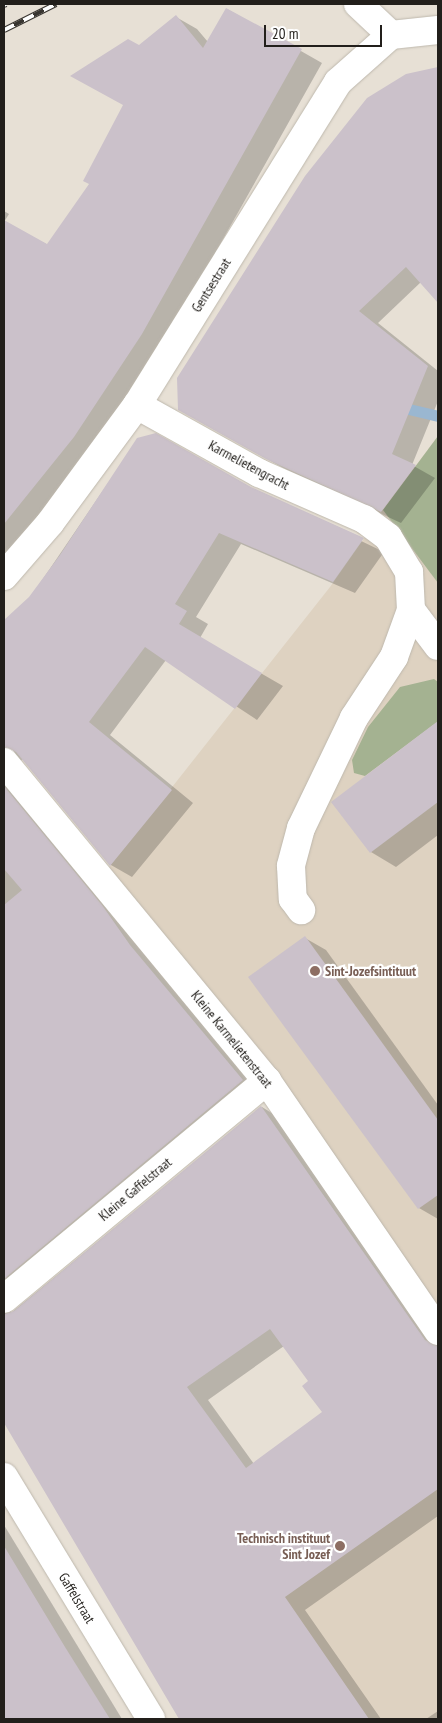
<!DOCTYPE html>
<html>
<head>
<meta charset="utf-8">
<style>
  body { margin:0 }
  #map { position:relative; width:442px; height:1723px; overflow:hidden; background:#e7e0d5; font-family:"PT Sans Narrow",sans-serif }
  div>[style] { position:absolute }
  .built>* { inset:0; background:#ded2c1 }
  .forest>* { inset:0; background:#a4b291 }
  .shadow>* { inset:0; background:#0003 }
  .stream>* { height:11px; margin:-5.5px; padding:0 5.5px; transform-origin:5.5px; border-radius:5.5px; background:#9ab7d1 }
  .building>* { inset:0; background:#cbc1ca }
  .roads { filter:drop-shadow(0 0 1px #beb8ad) drop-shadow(0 0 1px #beb8ad) }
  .minor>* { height:28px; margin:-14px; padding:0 14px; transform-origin:14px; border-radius:14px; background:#fff }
  .rail>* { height:5.5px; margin-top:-2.75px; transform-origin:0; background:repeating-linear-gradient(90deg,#fff 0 11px,#383530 0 22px); box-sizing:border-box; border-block:1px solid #383530 }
  .dots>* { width:14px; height:14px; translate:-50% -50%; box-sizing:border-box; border:2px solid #fff; border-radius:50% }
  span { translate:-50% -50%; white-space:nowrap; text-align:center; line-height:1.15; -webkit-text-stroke:4.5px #fff; paint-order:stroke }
  .street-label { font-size:14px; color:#221f1b }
  .education-label { font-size:14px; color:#785e54; font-weight:700 }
  .left { translate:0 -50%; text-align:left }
  .right { translate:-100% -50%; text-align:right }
  .frame { position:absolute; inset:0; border:5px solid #221f1b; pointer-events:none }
  .scale { position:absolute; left:264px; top:25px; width:118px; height:22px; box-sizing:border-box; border:2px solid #221f1b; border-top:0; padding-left:6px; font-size:15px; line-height:18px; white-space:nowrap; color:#221f1b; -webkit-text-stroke:4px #fff; paint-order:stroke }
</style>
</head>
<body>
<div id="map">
  <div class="built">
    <div style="clip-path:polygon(438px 436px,438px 1314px,275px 1075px,109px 867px,330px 587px,365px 537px,357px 533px,372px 504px,383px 510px)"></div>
    <div style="clip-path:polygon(438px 1375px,438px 1719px,322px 1719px,215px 1565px,392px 1408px)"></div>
  </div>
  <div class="forest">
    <div style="clip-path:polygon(438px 436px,438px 583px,383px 510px)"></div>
    <div style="clip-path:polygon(434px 679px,438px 682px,438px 725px,436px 723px,365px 776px,354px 773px,352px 760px,368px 727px,400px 687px)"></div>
  </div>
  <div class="shadow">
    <div style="clip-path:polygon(227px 9px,322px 63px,163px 346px,95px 449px,4px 557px,4px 211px,9px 214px,4px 222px,48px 245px,90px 184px,124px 105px,139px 47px,176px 17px,197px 29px,208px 42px)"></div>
    <div style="clip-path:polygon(438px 68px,438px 301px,421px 282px,378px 323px,438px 371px,438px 401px,412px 465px,435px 478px,401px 523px,287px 470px,199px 421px,406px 75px)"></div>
    <div style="clip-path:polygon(evenodd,138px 439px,251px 488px,384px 552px,355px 593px,241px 544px,196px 617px,208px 624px,200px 638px,283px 686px,257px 720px,166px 660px,110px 735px,193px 803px,132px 877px,111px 865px,23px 759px,11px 768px,264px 1093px,10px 1307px,11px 1313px,262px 1107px,283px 1120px,438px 1342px,438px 1516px,305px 1610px,381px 1719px,180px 1719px,4px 1421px,4px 1083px,16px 1074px,4px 1058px,4px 621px,30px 598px,138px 439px,284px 1346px,310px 1381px,323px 1412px,254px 1464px,208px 1400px,284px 1346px)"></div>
    <div style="clip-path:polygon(436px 724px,438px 835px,396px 867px,371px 852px)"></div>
    <div style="clip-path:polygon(305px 938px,326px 950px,438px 1105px,438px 1219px,419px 1208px)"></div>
    <div style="clip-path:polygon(4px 1525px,122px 1719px,4px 1719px)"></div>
    <div style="clip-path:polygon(438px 1711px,438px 1719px,426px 1719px)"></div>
  </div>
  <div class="stream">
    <div style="left:396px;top:406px;width:43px;rotate:13.4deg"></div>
  </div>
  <div class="building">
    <div style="clip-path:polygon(226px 8px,302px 49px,142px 334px,74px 437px,4px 524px,4px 220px,47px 244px,89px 184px,83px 181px,123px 105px,70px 76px,128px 39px,139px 45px,176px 15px,203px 48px)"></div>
    <div style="clip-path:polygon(438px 67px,438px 303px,406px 267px,359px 311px,428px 366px,392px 454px,416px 465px,381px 512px,266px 459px,178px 410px,177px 378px,305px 176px,367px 98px,406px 74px)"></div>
    <div style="clip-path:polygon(156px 433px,251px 487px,364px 538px,333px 582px,219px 533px,175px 604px,187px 611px,179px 624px,262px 673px,235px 709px,145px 647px,89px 722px,172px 790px,110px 866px,16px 752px,4px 747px,4px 620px,29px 597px,60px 555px,137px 438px)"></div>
    <div style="clip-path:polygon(438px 721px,438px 802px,370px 853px,331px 802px)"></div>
    <div style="clip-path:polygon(4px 786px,102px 905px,130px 945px,243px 1080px,4px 1279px,4px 905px,22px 890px,4px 869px)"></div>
    <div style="clip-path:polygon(305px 936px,438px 1120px,438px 1195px,418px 1209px,248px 977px)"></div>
    <div style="clip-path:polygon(evenodd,261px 1106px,425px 1340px,438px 1346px,438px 1489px,285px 1597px,369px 1719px,179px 1719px,4px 1423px,4px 1314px,14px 1311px,261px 1106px,270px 1329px,308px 1381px,302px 1386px,322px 1412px,246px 1468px,187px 1387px,270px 1329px)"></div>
    <div style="clip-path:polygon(4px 1546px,65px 1647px,110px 1719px,4px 1719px)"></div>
  </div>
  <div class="roads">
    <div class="minor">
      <div style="left:358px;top:4px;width:45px;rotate:43.2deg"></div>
      <div style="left:137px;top:405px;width:140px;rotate:29.1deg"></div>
      <div style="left:259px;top:473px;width:115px;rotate:23.7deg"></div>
      <div style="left:364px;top:519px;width:30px;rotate:37deg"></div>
      <div style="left:388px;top:537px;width:41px;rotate:59deg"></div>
      <div style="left:409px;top:572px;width:38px;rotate:87deg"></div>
      <div style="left:411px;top:610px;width:50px;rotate:109.9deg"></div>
      <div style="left:394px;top:657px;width:73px;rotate:123.3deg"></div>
      <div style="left:354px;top:718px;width:122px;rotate:115.7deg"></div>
      <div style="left:301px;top:828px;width:39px;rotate:105deg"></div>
      <div style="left:291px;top:866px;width:33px;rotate:87deg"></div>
      <div style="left:293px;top:899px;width:14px;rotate:54deg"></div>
      <div style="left:4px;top:576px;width:70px;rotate:-49deg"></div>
      <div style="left:50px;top:523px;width:147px;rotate:-53.6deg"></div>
      <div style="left:137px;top:405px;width:380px;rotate:-58.1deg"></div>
      <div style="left:338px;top:82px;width:71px;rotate:-41.6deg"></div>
      <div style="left:391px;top:35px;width:47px;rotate:-6.1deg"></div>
      <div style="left:411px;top:610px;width:45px;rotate:53.1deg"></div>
      <div style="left:4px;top:762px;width:413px;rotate:50.5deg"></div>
      <div style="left:267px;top:1081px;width:303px;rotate:55.6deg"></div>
      <div style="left:4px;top:1299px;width:342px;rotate:-39.7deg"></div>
      <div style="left:4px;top:1477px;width:283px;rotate:58.7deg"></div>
    </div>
  </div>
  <div class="rail">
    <div style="left:4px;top:5px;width:2px;rotate:-27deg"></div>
    <div style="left:4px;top:30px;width:58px;rotate:-26.6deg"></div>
  </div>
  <div class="dots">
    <div style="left:315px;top:971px;background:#8d6e63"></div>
    <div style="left:340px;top:1546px;background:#8d6e63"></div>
  </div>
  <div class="street-label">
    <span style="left:211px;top:285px;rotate:-58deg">Gentsestraat</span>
    <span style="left:249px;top:465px;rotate:28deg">Karmelietengracht</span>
    <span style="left:232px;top:1039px;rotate:51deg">Kleine Karmelietenstraat</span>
    <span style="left:135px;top:1189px;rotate:-40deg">Kleine Gaffelstraat</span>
    <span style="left:77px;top:1598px;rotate:59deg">Gaffelstraat</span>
  </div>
  <div class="education-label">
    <span class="left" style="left:325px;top:971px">Sint-Jozefsintituut</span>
    <span class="right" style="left:330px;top:1546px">Technisch instituut<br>Sint Jozef</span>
  </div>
  <div class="frame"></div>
  <div class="scale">20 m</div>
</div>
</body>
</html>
